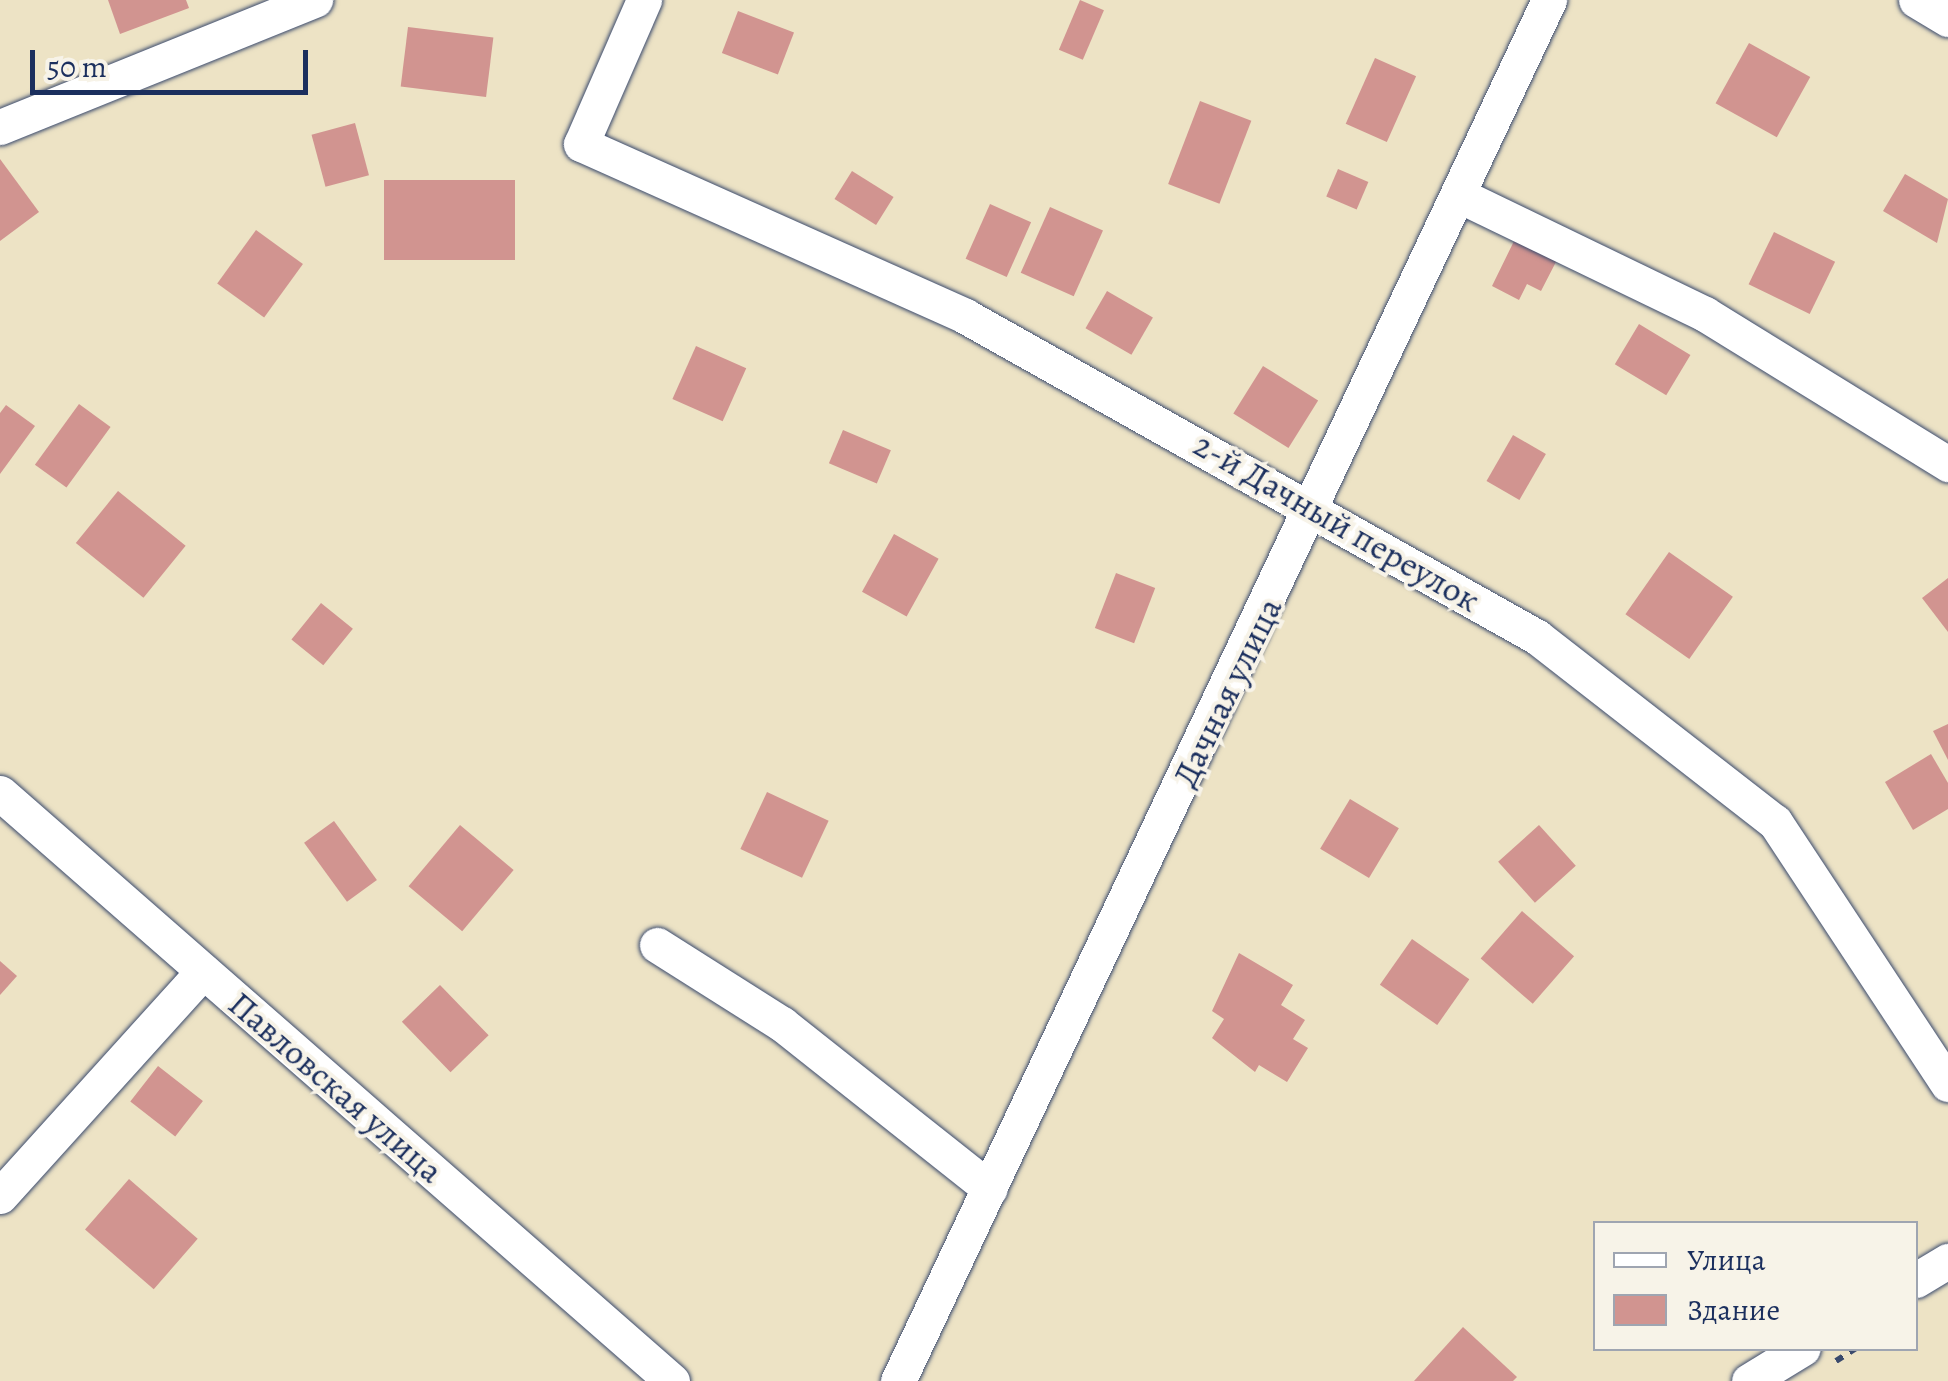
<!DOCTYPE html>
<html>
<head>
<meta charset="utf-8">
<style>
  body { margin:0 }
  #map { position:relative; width:1948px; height:1381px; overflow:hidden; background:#ede3c5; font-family:Alegreya,serif }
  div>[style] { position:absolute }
  .building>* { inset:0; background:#d19490; transform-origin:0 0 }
  .path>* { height:6px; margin-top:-3px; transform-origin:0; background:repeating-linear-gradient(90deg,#3a4a6d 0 8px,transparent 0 16px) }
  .roads { filter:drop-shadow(0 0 2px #3a4a6d) drop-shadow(0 0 2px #3a4a6d) }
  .minor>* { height:35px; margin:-17.5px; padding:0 17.5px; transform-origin:17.5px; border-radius:17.5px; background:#fff }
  span { translate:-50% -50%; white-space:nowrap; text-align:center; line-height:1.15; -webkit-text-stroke:8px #f7f3e8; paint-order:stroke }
  .street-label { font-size:35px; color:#1b2f5e }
  .legend { position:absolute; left:1593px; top:1221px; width:325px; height:130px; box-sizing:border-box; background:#f7f3e8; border:2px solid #9fa5b1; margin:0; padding:12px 18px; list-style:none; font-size:30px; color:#1b2f5e }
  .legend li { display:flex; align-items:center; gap:20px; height:50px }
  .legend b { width:50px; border:2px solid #9fa5b1 }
  .scale { position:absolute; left:30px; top:50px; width:278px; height:45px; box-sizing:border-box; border:5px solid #1b2f5e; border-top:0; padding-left:12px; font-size:30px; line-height:35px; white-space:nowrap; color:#1b2f5e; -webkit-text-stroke:8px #f7f3e8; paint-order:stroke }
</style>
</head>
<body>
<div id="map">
  <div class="building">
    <div style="clip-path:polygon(108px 0,186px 0,189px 8px,120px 34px)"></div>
    <div style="left:1080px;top:0;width:26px;height:54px;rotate:23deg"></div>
    <div style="left:738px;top:11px;width:60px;height:45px;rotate:21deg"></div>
    <div style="left:408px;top:27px;width:86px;height:60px;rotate:7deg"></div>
    <div style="left:1749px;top:43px;width:70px;height:69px;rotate:29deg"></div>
    <div style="left:1375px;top:58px;width:45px;height:72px;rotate:24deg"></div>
    <div style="left:1200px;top:101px;width:55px;height:89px;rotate:21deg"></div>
    <div style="left:355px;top:123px;width:54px;height:45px;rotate:75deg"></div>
    <div style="clip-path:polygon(0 159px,39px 212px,0 241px)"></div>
    <div style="left:1338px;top:169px;width:33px;height:30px;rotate:23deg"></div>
    <div style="left:852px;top:171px;width:49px;height:33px;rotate:32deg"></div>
    <div style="clip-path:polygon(1905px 174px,1948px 199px,1937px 243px,1883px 211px)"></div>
    <div style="left:384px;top:180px;width:131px;height:80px"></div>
    <div style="left:990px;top:204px;width:45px;height:60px;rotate:24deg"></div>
    <div style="left:1050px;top:207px;width:58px;height:72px;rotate:24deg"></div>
    <div style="left:256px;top:230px;width:58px;height:66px;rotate:36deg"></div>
    <div style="left:1774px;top:232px;width:68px;height:58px;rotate:26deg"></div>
    <div style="clip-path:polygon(1516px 237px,1558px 258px,1541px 291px,1527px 284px,1519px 300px,1492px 286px)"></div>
    <div style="left:1107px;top:291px;width:53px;height:43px;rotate:30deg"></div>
    <div style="left:1639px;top:324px;width:60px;height:47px;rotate:31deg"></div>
    <div style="left:696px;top:346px;width:55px;height:58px;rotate:24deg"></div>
    <div style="left:1263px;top:366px;width:65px;height:56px;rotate:32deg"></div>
    <div style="left:79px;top:404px;width:39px;height:75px;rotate:36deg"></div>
    <div style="clip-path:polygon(6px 405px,35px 426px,0 474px,0 413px)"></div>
    <div style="left:843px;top:430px;width:52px;height:36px;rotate:23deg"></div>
    <div style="left:1513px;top:435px;width:38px;height:53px;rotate:30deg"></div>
    <div style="left:118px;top:491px;width:87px;height:67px;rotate:39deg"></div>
    <div style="left:894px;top:534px;width:51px;height:66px;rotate:29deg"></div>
    <div style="left:1669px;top:552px;width:78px;height:76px;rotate:35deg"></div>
    <div style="left:1116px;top:573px;width:42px;height:59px;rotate:21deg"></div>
    <div style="clip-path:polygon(1948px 578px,1948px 632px,1922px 598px)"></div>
    <div style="left:321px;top:603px;width:41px;height:47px;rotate:39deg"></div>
    <div style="clip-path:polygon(1948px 724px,1948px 760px,1933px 731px)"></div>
    <div style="clip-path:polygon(1931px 754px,1948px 783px,1948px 809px,1913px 830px,1885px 782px)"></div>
    <div style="left:767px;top:792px;width:68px;height:63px;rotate:25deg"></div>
    <div style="left:1350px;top:799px;width:57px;height:58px;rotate:31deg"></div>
    <div style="left:334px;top:821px;width:73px;height:37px;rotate:54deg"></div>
    <div style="left:460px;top:825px;width:70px;height:80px;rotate:40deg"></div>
    <div style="left:1539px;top:825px;width:55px;height:55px;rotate:48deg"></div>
    <div style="left:1522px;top:911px;width:69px;height:63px;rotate:41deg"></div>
    <div style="left:1412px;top:939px;width:70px;height:56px;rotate:35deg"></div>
    <div style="clip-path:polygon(1239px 953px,1293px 985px,1281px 1005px,1305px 1020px,1293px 1039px,1308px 1048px,1287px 1082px,1259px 1065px,1255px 1072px,1212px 1038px,1224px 1019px,1212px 1011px)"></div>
    <div style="clip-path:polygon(0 961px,17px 976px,0 995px)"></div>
    <div style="left:440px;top:985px;width:70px;height:53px;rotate:46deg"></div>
    <div style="left:158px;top:1066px;width:57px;height:45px;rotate:38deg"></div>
    <div style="left:129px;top:1179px;width:91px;height:67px;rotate:41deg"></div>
    <div style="clip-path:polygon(1463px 1327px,1517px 1377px,1513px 1381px,1414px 1381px)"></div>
  </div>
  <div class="path">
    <div style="left:1836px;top:1361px;width:24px;rotate:-33deg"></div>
  </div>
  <div class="roads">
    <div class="minor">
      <div style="left:644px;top:0;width:157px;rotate:113.6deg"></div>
      <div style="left:581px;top:144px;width:421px;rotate:24.1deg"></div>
      <div style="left:965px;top:316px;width:656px;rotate:29.3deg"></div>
      <div style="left:1537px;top:637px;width:301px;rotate:37.9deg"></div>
      <div style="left:1775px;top:822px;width:314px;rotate:56.6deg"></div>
      <div style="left:1916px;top:0;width:37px;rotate:31deg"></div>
      <div style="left:0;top:127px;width:340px;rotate:-22deg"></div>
      <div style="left:1459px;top:195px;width:273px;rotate:25.8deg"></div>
      <div style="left:1705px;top:314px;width:286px;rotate:31.7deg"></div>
      <div style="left:0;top:793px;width:893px;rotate:41.19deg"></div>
      <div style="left:657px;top:945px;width:148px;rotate:32.3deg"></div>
      <div style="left:782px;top:1024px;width:265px;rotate:38.4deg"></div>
      <div style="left:0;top:1196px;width:303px;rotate:-47.9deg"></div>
      <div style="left:1916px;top:1280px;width:37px;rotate:-31deg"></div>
      <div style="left:898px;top:1381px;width:1527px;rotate:-64.76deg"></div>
      <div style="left:1749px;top:1381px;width:63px;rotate:-31.4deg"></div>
    </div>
  </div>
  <div class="street-label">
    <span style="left:1337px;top:522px;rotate:30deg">2-й Дачный переулок</span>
    <span style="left:1227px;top:692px;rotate:-64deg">Дачная улица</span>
    <span style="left:336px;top:1087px;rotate:41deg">Павловская улица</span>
  </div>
  <ul class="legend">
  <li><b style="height:12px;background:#fff"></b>Улица</li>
  <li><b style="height:28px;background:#d19490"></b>Здание</li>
  </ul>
  <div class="scale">50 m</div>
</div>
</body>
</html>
